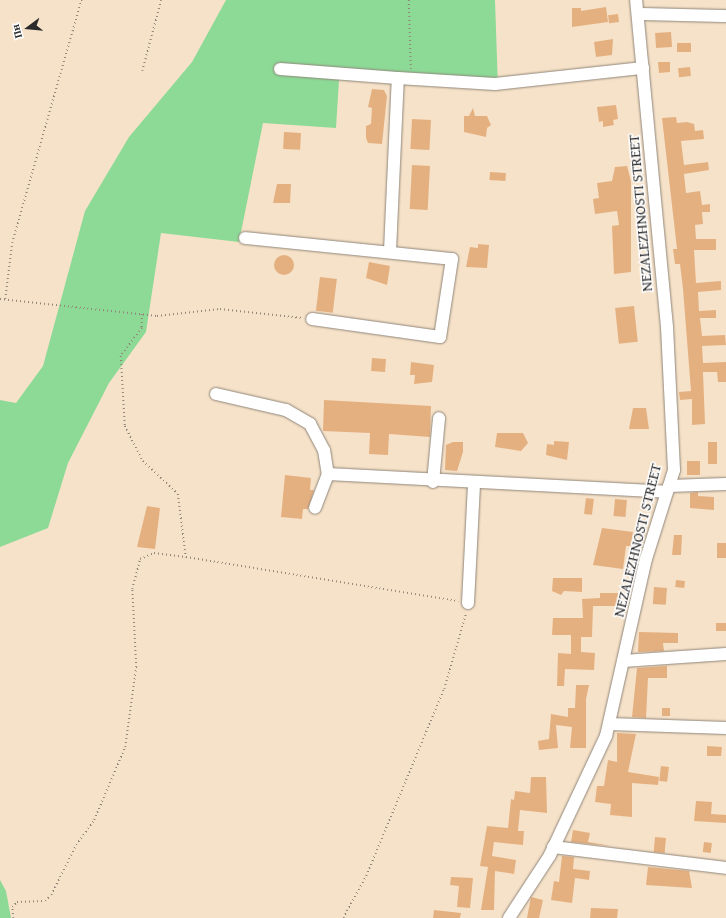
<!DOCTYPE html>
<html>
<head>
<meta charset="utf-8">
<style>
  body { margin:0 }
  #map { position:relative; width:726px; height:918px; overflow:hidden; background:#f6e2c9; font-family:"Gentium Book Plus",serif }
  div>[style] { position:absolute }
  .green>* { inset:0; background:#8dda97 }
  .building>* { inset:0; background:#e5b080; transform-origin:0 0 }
  .round { border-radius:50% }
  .path>* { height:1.5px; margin-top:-0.75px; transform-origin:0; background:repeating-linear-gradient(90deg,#90867a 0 1px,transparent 0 4px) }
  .roads { filter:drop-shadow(0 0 1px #90867a) drop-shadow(0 0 1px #90867a) }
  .minor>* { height:12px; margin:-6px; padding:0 6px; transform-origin:6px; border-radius:6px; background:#fff }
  span { translate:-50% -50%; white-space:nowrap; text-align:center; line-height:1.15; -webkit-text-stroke:3px #fff; paint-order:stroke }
  .street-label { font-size:15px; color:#2b2b2b }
  .north { position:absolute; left:8px; top:8px; width:40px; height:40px; -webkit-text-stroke:3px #fff; paint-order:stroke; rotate:254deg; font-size:11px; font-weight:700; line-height:16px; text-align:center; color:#2b2b2b }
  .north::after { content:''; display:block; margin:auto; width:14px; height:18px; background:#2b2b2b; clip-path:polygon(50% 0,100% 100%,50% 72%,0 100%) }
</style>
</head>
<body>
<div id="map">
  <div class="green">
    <div style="clip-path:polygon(226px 0,495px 0,498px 88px,339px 80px,336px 128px,263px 123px,239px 242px,161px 233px,146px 332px,109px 383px,68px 463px,48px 528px,0 547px,0 400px,16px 403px,43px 366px,85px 211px,129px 137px,192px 62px)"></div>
    <div style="clip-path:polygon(0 880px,6px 891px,11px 918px,0 918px)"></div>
  </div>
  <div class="building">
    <div style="clip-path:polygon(606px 7px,608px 22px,572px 27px,572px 8px,581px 8px,581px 11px)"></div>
    <div style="left:618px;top:14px;width:8px;height:10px;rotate:83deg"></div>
    <div style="left:671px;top:32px;width:15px;height:16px;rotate:86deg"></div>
    <div style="clip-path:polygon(613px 39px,612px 55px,596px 57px,594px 42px)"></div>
    <div style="left:677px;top:43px;width:14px;height:9px"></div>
    <div style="clip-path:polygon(658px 62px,670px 62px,670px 72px,659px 73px)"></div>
    <div style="left:690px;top:67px;width:9px;height:12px;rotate:84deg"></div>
    <div style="clip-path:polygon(372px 89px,384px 90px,387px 96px,382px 144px,368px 143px,366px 138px,366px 126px,371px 124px,372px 108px,368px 107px)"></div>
    <div style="clip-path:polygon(616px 105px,618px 119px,613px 120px,614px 125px,603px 127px,603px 121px,599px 122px,597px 107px)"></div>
    <div style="clip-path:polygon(473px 108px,475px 116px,487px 116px,491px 125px,487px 128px,486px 137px,464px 132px,464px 116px,469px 116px)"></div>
    <div style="clip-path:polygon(676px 117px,677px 123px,687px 122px,694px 124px,695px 131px,703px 130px,704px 139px,681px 141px,684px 165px,708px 162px,709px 170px,684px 174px,686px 193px,700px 191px,702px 205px,710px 204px,710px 212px,702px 212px,703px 224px,695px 225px,696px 239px,716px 239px,716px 250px,694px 250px,696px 283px,721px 281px,721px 290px,698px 292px,699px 311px,716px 310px,716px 318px,700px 318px,702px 336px,725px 335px,726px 345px,702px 346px,703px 363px,726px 362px,726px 382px,718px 382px,717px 372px,703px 372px,705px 424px,692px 425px,692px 399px,680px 400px,679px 392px,691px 391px,683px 289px,680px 264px,675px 264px,673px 249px,677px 249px,662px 118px)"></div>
    <div style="left:412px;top:119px;width:19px;height:30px;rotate:3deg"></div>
    <div style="left:284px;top:132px;width:17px;height:17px;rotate:3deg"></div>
    <div style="left:412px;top:165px;width:18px;height:44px;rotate:3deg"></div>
    <div style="clip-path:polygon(627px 166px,631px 181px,631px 272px,614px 274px,612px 226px,619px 225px,617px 211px,595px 214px,593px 199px,599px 198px,597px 183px,612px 181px,615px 167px)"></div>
    <div style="left:490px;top:172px;width:16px;height:8px;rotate:4deg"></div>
    <div style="clip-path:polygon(277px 184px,291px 184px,290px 203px,273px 203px)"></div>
    <div style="clip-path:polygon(478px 244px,489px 245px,487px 268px,466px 267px,470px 247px,478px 248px)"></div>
    <div class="round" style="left:274px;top:255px;width:20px;height:20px"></div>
    <div style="clip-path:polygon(369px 262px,390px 266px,387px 285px,366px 278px)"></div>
    <div style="left:320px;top:277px;width:17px;height:34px;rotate:7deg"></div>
    <div style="left:634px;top:306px;width:36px;height:19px;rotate:84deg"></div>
    <div style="left:372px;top:358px;width:14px;height:13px;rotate:4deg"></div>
    <div style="clip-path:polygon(411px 362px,434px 365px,432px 382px,414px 384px,415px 375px,410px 375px)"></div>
    <div style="clip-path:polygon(324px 400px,431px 406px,430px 437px,389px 434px,388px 455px,369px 454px,370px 433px,323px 431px)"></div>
    <div style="clip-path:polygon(633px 408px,646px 408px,649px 429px,629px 429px)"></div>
    <div style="clip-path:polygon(497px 433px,523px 433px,528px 443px,521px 451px,495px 447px)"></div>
    <div style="clip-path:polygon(554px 441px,569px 442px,567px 460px,546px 455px,547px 444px,554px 445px)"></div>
    <div style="clip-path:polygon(453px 442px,463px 442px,463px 452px,457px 471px,445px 470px,446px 445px)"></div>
    <div style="left:717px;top:442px;width:22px;height:9px;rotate:90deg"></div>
    <div style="left:687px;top:461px;width:13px;height:14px"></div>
    <div style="clip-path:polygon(285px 475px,311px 478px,310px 490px,314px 490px,308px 509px,303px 509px,302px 519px,281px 517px)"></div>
    <div style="clip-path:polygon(698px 492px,698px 496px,714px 497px,714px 510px,690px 508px,690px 493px)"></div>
    <div style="left:586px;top:498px;width:8px;height:16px;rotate:7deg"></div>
    <div style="left:615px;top:499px;width:12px;height:17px;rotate:5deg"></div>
    <div style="clip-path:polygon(147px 506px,160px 508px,155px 549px,137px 547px)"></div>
    <div style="clip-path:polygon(602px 528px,633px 532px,631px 546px,626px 546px,623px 569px,593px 565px)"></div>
    <div style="clip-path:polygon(674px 535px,682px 535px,681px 555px,672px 555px)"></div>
    <div style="left:717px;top:543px;width:9px;height:15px"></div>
    <div style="clip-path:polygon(553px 578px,582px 578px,582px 592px,564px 591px,561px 595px,552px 591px)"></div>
    <div style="left:676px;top:580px;width:9px;height:7px;rotate:6deg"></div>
    <div style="left:654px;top:587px;width:13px;height:17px;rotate:4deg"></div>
    <div style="clip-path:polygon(600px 593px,618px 593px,618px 606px,593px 606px,592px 637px,581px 637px,581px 652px,595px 653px,594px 670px,565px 669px,564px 686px,557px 686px,558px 653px,571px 654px,571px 635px,552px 635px,553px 618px,583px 618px,582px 599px,600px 598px)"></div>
    <div style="left:716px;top:623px;width:10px;height:8px"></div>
    <div style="clip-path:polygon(639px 632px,678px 633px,678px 643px,663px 643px,664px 651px,638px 652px)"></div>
    <div style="clip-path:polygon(667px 666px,667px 678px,648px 678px,646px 718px,632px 717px,637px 668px)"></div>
    <div style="clip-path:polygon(576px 685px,589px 685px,586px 699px,586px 748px,570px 748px,572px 727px,556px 725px,558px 748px,539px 750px,538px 741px,549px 739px,551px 714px,568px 717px,568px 708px,575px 708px)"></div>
    <div style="left:662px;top:708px;width:8px;height:8px"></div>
    <div style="clip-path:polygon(617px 733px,636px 734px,628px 772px,659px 777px,658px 785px,632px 783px,632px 817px,610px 815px,611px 804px,595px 802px,597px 786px,604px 786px,608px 760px,617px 762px)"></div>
    <div style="clip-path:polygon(707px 746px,722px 747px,721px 756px,707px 756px)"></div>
    <div style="left:661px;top:766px;width:8px;height:15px;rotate:7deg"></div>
    <div style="clip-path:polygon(531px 777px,546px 777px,547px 813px,520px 810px,518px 831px,524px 831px,523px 845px,494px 842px,492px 856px,516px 860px,514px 874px,495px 871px,494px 910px,481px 910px,488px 867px,480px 866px,487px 826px,508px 828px,511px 799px,514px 800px,515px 791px,530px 793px)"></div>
    <div style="clip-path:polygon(696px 801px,712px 802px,711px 814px,726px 815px,726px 823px,694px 821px)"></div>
    <div style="clip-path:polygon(573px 830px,590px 833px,588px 842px,611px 846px,571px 842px)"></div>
    <div style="left:655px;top:837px;width:11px;height:15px;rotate:5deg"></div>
    <div style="left:704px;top:842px;width:8px;height:10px;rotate:7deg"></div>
    <div style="clip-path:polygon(562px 856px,574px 857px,573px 869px,590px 871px,589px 880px,575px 878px,572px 903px,551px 900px,554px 881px,559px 882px)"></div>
    <div style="clip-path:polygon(648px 867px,689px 871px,692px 888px,646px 885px)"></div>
    <div style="clip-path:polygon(451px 877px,473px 878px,470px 908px,457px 907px,459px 886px,450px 885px)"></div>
    <div style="clip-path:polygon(531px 897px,543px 900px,539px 918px,527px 918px)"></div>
    <div style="clip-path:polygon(591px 908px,618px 909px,617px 918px,590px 918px)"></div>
    <div style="clip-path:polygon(434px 910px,461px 913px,460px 918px,433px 918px)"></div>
  </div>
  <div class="path">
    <div style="left:409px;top:0;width:69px;rotate:88.3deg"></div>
    <div style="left:142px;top:71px;width:73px;rotate:-75deg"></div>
    <div style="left:0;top:299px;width:158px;rotate:6.2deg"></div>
    <div style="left:157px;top:316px;width:63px;rotate:-6.3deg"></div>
    <div style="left:220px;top:309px;width:83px;rotate:6.2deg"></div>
    <div style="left:5px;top:299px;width:56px;rotate:-82.9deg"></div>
    <div style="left:12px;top:243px;width:253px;rotate:-74.1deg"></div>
    <div style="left:142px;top:314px;width:14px;rotate:90deg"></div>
    <div style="left:142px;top:328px;width:35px;rotate:127deg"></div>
    <div style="left:121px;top:356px;width:70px;rotate:86.7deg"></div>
    <div style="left:125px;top:426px;width:39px;rotate:63deg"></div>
    <div style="left:143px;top:461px;width:48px;rotate:43.3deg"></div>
    <div style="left:178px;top:494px;width:64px;rotate:82.8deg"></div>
    <div style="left:186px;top:557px;width:276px;rotate:9.2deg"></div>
    <div style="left:13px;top:918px;width:11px;rotate:-95deg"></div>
    <div style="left:12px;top:907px;width:7px;rotate:-45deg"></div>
    <div style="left:17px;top:902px;width:28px;rotate:-2deg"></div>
    <div style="left:45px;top:901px;width:8px;rotate:-45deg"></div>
    <div style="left:51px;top:895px;width:56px;rotate:-63.4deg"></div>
    <div style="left:76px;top:845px;width:31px;rotate:-54deg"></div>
    <div style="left:94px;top:820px;width:79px;rotate:-67deg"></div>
    <div style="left:125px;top:747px;width:81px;rotate:-82.2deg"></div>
    <div style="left:136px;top:667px;width:78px;rotate:-92.9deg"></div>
    <div style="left:132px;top:589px;width:31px;rotate:-75deg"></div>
    <div style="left:140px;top:559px;width:15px;rotate:-23deg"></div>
    <div style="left:154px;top:553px;width:32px;rotate:7deg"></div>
    <div style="left:343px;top:918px;width:48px;rotate:-61.3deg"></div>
    <div style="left:366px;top:876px;width:203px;rotate:-67.4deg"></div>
    <div style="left:444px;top:689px;width:79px;rotate:-73.9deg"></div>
  </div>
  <div class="roads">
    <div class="minor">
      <div style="left:638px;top:14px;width:88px;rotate:1.3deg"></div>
      <div style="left:280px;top:69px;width:118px;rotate:4.4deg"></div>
      <div style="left:245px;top:238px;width:208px;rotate:5.8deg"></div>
      <div style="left:452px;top:259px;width:79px;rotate:98.7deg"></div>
      <div style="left:440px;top:337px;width:129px;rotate:-172deg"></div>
      <div style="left:390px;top:251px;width:173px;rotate:-87.4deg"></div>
      <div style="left:398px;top:78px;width:97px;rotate:3.5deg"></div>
      <div style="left:495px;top:84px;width:149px;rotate:-6.2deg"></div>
      <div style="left:216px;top:394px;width:72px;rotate:12.9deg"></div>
      <div style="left:286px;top:410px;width:28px;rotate:30deg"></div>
      <div style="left:310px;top:424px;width:30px;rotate:62deg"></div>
      <div style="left:324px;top:450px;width:24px;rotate:81deg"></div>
      <div style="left:328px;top:474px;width:36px;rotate:111deg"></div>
      <div style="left:328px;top:474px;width:339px;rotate:3deg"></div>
      <div style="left:433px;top:482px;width:64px;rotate:-84.6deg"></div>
      <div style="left:669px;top:486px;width:57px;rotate:-2deg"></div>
      <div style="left:468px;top:603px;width:119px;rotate:-87.1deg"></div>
      <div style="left:623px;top:661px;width:103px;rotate:-3.9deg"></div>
      <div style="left:609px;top:724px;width:117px;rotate:2deg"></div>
      <div style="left:553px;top:847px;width:174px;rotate:6.9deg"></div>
      <div style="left:509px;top:918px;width:75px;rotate:-56.9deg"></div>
      <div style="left:550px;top:855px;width:132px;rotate:-64.8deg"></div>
      <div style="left:606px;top:736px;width:181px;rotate:-77.3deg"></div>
      <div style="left:646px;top:559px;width:93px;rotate:-72.5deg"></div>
      <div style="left:674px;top:470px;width:143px;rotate:-92.8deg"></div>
      <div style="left:667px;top:327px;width:328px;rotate:-95.4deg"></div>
    </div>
  </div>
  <div class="street-label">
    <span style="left:640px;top:213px;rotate:-95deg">NEZALEZHNOSTI STREET</span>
    <span style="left:637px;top:540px;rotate:-76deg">NEZALEZHNOSTI STREET</span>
  </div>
  <div class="north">Пн</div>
</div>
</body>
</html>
